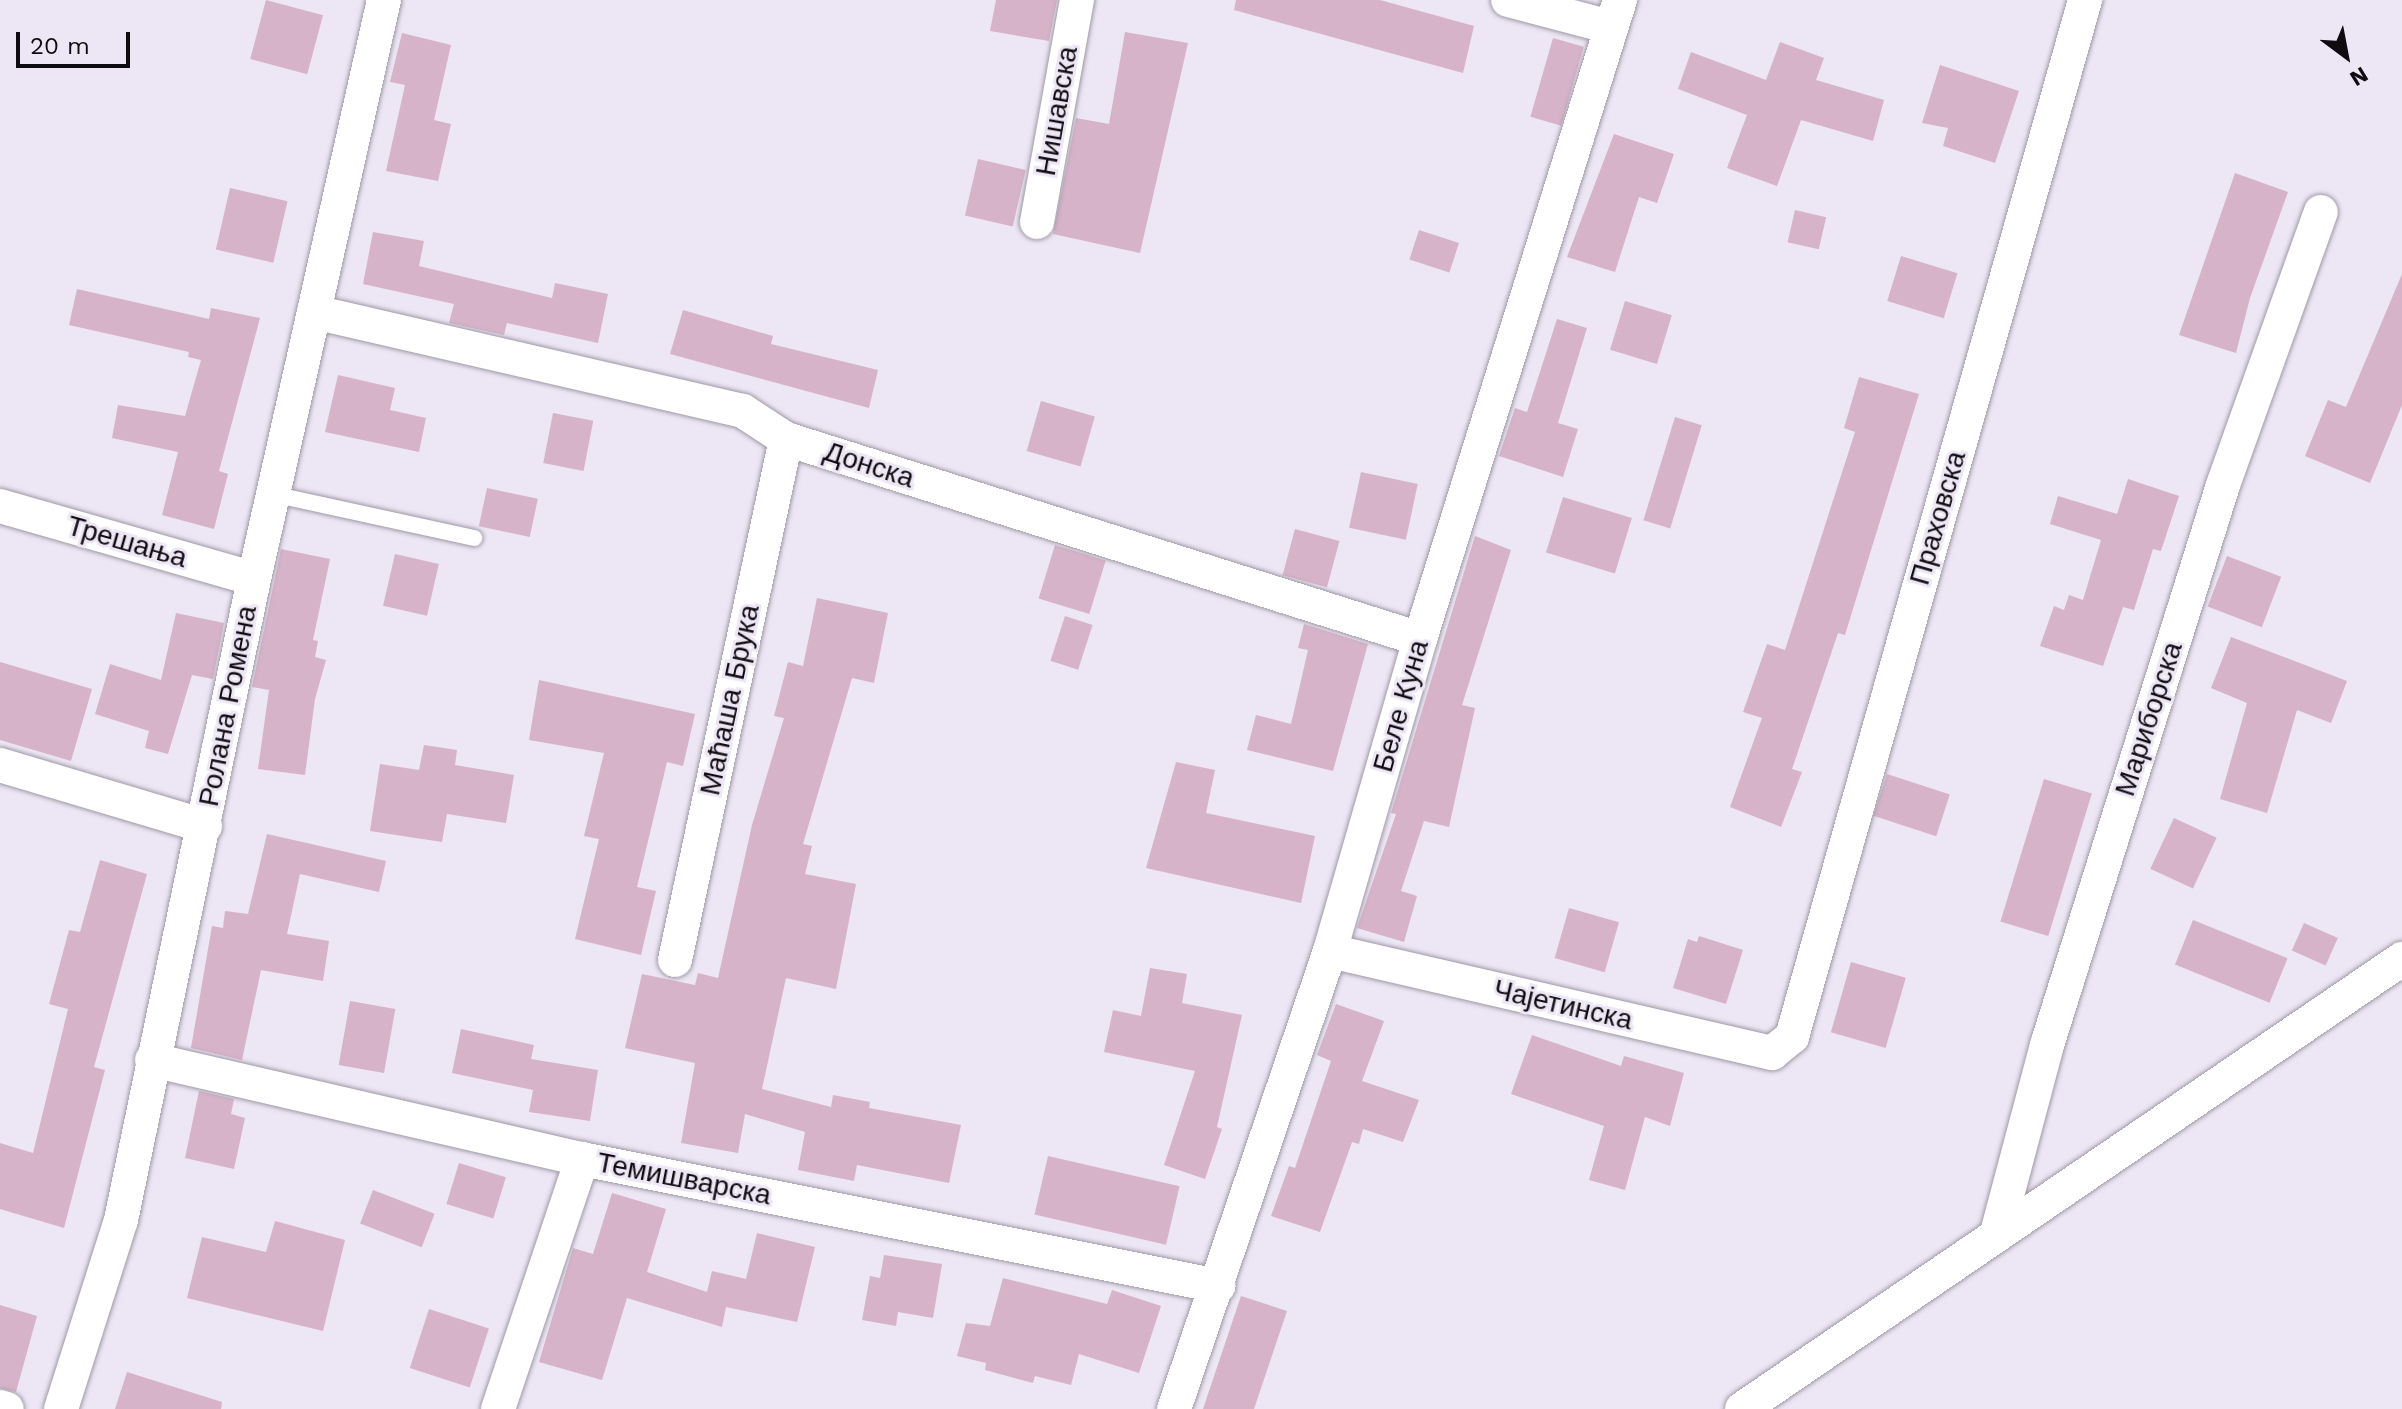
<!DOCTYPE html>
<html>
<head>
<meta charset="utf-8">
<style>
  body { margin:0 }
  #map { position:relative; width:2402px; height:1409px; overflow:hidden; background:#ede6f4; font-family:"Work Sans",sans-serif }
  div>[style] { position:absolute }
  .building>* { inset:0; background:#d6b3c8; transform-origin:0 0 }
  .roads { filter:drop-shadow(0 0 2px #9f99a6) drop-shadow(0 0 2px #9f99a6) }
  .service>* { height:16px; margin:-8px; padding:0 8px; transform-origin:8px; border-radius:8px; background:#fff }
  .minor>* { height:34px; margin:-17px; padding:0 17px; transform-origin:17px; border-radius:17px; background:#fff }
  span { translate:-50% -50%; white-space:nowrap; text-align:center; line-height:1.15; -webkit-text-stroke:6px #ede6f4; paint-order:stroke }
  .street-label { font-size:28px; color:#0f0c11 }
  .north { position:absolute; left:2306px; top:16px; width:80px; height:80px; -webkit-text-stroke:6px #ede6f4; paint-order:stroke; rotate:148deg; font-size:22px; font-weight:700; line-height:32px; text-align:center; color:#0f0c11 }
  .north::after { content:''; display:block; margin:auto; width:28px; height:36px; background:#0f0c11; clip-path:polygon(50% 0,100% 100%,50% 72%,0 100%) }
  .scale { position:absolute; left:16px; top:32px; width:114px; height:36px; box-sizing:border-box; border:4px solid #0f0c11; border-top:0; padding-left:10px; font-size:24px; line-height:28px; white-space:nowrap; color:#0f0c11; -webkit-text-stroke:6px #ede6f4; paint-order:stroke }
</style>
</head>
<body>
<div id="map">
  <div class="building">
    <div style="left:266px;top:0;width:59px;height:61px;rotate:15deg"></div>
    <div style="clip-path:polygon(996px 0,1057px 0,1049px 41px,990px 31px)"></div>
    <div style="clip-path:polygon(1236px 0,1380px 0,1474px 26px,1463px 73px,1234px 10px)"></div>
    <div style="clip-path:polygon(1125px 32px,1188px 43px,1140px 253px,1053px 234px,1076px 118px,1109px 124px)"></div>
    <div style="clip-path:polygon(402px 33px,451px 45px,434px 120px,451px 124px,438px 181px,386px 171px,405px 85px,390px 82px)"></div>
    <div style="left:1553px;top:38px;width:32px;height:82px;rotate:16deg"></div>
    <div style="clip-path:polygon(1780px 42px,1824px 58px,1816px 80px,1884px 100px,1873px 141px,1801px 120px,1777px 186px,1727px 168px,1747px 115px,1678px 89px,1691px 52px,1766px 80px)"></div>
    <div style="clip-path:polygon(1940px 65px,2019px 91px,1995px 163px,1943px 146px,1948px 128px,1922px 123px)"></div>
    <div style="clip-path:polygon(1614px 134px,1674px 154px,1657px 203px,1639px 197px,1615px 272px,1567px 257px)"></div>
    <div style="left:978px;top:159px;width:49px;height:58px;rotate:13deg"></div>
    <div style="clip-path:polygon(2235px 173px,2288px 192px,2250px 298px,2236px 353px,2179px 335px)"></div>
    <div style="left:230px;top:188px;width:59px;height:63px;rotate:13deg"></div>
    <div style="left:1795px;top:210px;width:32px;height:33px;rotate:13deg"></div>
    <div style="left:1419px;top:230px;width:42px;height:31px;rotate:18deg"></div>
    <div style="clip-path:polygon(373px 232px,424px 241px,419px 266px,552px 298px,555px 283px,608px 294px,598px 343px,507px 323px,504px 335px,449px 323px,454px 304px,363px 284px)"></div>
    <div style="left:1901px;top:256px;width:59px;height:47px;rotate:17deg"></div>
    <div style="clip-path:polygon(2402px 274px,2402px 405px,2370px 483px,2305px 456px,2328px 400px,2346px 407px)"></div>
    <div style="clip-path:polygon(77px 289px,209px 319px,211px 308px,260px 318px,219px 471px,228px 474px,214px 529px,162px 515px,178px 452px,112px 438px,118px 405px,185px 416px,201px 360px,188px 357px,189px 352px,69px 325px)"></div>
    <div style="left:1625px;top:301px;width:49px;height:51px;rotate:17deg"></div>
    <div style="clip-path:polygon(683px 310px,773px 336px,771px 344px,878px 370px,869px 408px,670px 354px)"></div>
    <div style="clip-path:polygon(1557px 319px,1587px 328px,1558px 423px,1578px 429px,1563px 477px,1499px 456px,1515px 408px,1527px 412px)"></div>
    <div style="clip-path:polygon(338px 375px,395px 388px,390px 410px,426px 418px,419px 452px,325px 432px)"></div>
    <div style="clip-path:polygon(1859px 377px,1919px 394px,1845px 635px,1838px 633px,1792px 769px,1802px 772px,1781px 827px,1730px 807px,1762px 718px,1743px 712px,1767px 644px,1785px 650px,1855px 432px,1844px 428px)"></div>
    <div style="left:1041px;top:401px;width:56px;height:52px;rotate:16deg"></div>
    <div style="left:553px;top:413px;width:41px;height:51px;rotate:11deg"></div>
    <div style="left:1675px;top:417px;width:28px;height:108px;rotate:17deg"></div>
    <div style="left:1361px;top:472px;width:58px;height:57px;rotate:12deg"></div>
    <div style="clip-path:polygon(2128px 479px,2179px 496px,2161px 551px,2153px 549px,2134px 610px,2123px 607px,2103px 666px,2040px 646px,2054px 606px,2064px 610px,2069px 595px,2083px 600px,2101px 540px,2050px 524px,2058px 496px,2117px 514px)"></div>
    <div style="left:487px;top:488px;width:52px;height:39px;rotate:12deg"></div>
    <div style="left:1563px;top:497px;width:72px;height:58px;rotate:17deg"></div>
    <div style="left:1295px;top:529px;width:46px;height:48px;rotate:15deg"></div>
    <div style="clip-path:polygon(1475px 536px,1511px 550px,1462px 705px,1475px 708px,1449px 827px,1424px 821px,1401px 891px,1417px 896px,1404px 942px,1357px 928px,1396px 814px,1391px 813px)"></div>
    <div style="left:1055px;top:545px;width:53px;height:56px;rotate:17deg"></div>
    <div style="clip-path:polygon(281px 549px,330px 559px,313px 640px,318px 641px,315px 657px,326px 660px,315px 699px,305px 775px,258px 769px,269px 690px,252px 687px)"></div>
    <div style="left:395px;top:554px;width:45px;height:53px;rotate:13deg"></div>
    <div style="left:2227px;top:556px;width:58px;height:54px;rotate:21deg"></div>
    <div style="clip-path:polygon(817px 598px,888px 613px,874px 683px,852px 678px,803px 844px,812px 846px,805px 874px,856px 884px,836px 989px,786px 978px,762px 1089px,831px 1107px,833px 1095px,870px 1102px,869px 1108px,961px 1125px,949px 1183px,857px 1165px,854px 1181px,798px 1170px,805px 1132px,745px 1114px,738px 1153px,681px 1143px,695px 1063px,625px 1048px,642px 974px,695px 985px,698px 973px,718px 978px,752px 825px,784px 718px,774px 716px,788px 662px,803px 666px)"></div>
    <div style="clip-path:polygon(176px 613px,224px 623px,213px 679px,192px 675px,168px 754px,145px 748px,149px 731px,95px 714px,110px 664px,161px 680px)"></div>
    <div style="left:1065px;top:616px;width:29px;height:47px;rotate:18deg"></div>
    <div style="clip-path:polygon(1304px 624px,1368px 644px,1333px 771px,1247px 750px,1256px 715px,1291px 724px,1308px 650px,1298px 648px)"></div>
    <div style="clip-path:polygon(2231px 637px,2347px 681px,2331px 723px,2297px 710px,2267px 813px,2220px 799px,2247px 703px,2211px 688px)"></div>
    <div style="clip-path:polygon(0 662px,92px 689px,71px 761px,0 740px)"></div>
    <div style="clip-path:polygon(539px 680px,695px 714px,683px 766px,667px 762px,637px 887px,656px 891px,641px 955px,575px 939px,599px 839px,584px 836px,604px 753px,529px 740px)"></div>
    <div style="clip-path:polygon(424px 745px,457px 750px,455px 765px,514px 775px,506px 823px,447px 814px,442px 842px,370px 831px,380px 764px,419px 770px)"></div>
    <div style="clip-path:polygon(1176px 762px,1215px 770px,1206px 813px,1315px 836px,1301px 903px,1146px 868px)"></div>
    <div style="left:1887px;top:774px;width:66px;height:44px;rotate:18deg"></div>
    <div style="left:2044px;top:779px;width:50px;height:149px;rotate:17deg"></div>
    <div style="left:2174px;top:818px;width:47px;height:56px;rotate:25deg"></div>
    <div style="clip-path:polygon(267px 834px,386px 861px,379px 892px,300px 874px,287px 934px,329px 941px,323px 981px,261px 970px,242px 1060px,191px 1048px,212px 926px,223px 928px,225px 911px,248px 914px)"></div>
    <div style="clip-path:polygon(100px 860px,147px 874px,94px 1067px,105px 1070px,64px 1228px,0 1209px,0 1143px,33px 1153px,68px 1009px,49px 1004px,69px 930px,80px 932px)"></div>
    <div style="left:1569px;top:908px;width:52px;height:52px;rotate:16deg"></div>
    <div style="left:2193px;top:920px;width:102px;height:48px;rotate:22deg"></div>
    <div style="left:2304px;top:923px;width:37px;height:30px;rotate:24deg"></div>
    <div style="clip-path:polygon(1699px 936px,1743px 950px,1726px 1004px,1673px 988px,1688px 939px,1697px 942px)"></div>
    <div style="left:1851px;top:962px;width:57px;height:73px;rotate:16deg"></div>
    <div style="clip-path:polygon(1150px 968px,1187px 974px,1182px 1003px,1242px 1015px,1217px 1127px,1222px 1129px,1205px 1179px,1164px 1165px,1195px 1071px,1104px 1052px,1113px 1010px,1141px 1016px)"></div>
    <div style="left:350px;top:1001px;width:46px;height:65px;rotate:10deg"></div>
    <div style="clip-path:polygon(1336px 1004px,1384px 1021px,1362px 1081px,1419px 1100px,1403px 1142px,1363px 1129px,1359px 1144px,1352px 1142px,1320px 1232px,1271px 1216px,1289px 1166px,1295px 1168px,1331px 1061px,1317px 1055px)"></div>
    <div style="clip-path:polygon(461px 1029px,534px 1045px,531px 1059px,598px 1070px,590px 1121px,529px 1112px,533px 1090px,452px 1073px)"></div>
    <div style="clip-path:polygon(1532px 1035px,1621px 1066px,1624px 1056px,1684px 1073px,1670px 1126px,1645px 1117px,1625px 1190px,1589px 1180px,1604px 1126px,1511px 1094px)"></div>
    <div style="clip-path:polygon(199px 1091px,234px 1099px,231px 1114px,245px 1118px,234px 1169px,185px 1158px)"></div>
    <div style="left:1048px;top:1156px;width:135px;height:60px;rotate:13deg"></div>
    <div style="left:459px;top:1163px;width:49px;height:43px;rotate:17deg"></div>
    <div style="left:373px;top:1190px;width:66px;height:36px;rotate:21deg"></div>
    <div style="clip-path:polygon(612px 1193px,666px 1209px,647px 1272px,707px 1292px,712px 1271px,746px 1279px,757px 1233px,815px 1247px,797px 1322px,726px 1307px,722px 1327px,627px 1298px,602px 1380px,539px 1362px,573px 1248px,593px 1254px)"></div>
    <div style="clip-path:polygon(275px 1221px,345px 1240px,323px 1331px,187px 1298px,202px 1237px,266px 1252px)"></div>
    <div style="clip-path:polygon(884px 1255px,942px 1264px,933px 1318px,898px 1312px,896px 1326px,862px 1320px,870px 1276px,880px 1278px)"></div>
    <div style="clip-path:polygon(1003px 1278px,1107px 1304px,1112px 1290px,1161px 1306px,1139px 1373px,1079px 1354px,1071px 1385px,1035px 1376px,1033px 1383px,985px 1370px,986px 1363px,957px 1356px,966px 1323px,990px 1326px)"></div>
    <div style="clip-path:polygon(1241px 1296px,1287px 1311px,1254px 1409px,1203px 1409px)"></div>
    <div style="clip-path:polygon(0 1305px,37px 1316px,16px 1392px,0 1388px)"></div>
    <div style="left:429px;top:1309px;width:63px;height:62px;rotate:18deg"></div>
    <div style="clip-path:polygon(127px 1372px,222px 1402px,221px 1409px,115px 1409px)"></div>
  </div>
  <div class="roads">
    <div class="service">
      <div style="left:272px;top:494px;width:207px;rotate:12.3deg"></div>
    </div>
    <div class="minor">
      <div style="left:1508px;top:0;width:106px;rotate:14.8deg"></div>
      <div style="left:1037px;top:222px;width:226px;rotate:-79.8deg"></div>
      <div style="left:314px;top:312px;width:440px;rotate:13deg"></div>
      <div style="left:743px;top:411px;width:51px;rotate:33.1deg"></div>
      <div style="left:786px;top:439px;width:665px;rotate:17.51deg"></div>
      <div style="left:0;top:506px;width:264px;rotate:16deg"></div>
      <div style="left:0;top:765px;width:214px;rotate:16.6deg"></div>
      <div style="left:1330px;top:951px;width:454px;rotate:13deg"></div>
      <div style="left:1772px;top:1053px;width:26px;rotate:-39deg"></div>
      <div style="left:1792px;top:1037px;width:1078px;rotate:-74.22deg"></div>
      <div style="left:675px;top:960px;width:533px;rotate:-77.97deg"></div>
      <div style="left:152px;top:1060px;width:441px;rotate:13deg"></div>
      <div style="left:582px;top:1159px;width:649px;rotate:11.29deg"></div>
      <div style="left:1997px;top:1233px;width:195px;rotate:-75.1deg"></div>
      <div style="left:2047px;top:1045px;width:587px;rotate:-72.55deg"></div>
      <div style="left:2223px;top:485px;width:290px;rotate:-70.3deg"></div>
      <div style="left:0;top:1407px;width:7px;rotate:16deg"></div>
      <div style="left:61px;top:1409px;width:198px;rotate:-72.4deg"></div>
      <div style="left:121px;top:1220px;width:655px;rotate:-78.28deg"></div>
      <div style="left:254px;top:579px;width:593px;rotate:-77.35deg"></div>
      <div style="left:498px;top:1409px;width:264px;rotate:-71.4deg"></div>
      <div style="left:1174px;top:1409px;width:484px;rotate:-71.2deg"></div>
      <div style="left:1330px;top:951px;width:325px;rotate:-73.9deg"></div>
      <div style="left:1420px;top:639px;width:670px;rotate:-72.62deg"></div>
      <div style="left:1742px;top:1409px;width:799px;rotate:-34.29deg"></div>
    </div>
  </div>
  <div class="street-label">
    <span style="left:1057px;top:111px;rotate:-80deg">Нишавска</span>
    <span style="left:869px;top:465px;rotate:18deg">Донска</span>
    <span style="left:1938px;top:518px;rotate:-74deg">Праховска</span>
    <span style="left:127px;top:542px;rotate:16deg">Трешања</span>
    <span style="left:730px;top:700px;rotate:-78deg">Маћаша Брука</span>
    <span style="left:228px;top:706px;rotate:-79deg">Ролана Ромена</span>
    <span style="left:1401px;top:706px;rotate:-74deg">Беле Куна</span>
    <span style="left:2149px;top:719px;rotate:-72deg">Мариборска</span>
    <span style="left:1563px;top:1005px;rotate:13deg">Чајетинска</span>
    <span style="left:684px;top:1179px;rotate:11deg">Темишварска</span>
  </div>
  <div class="north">N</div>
  <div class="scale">20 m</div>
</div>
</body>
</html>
